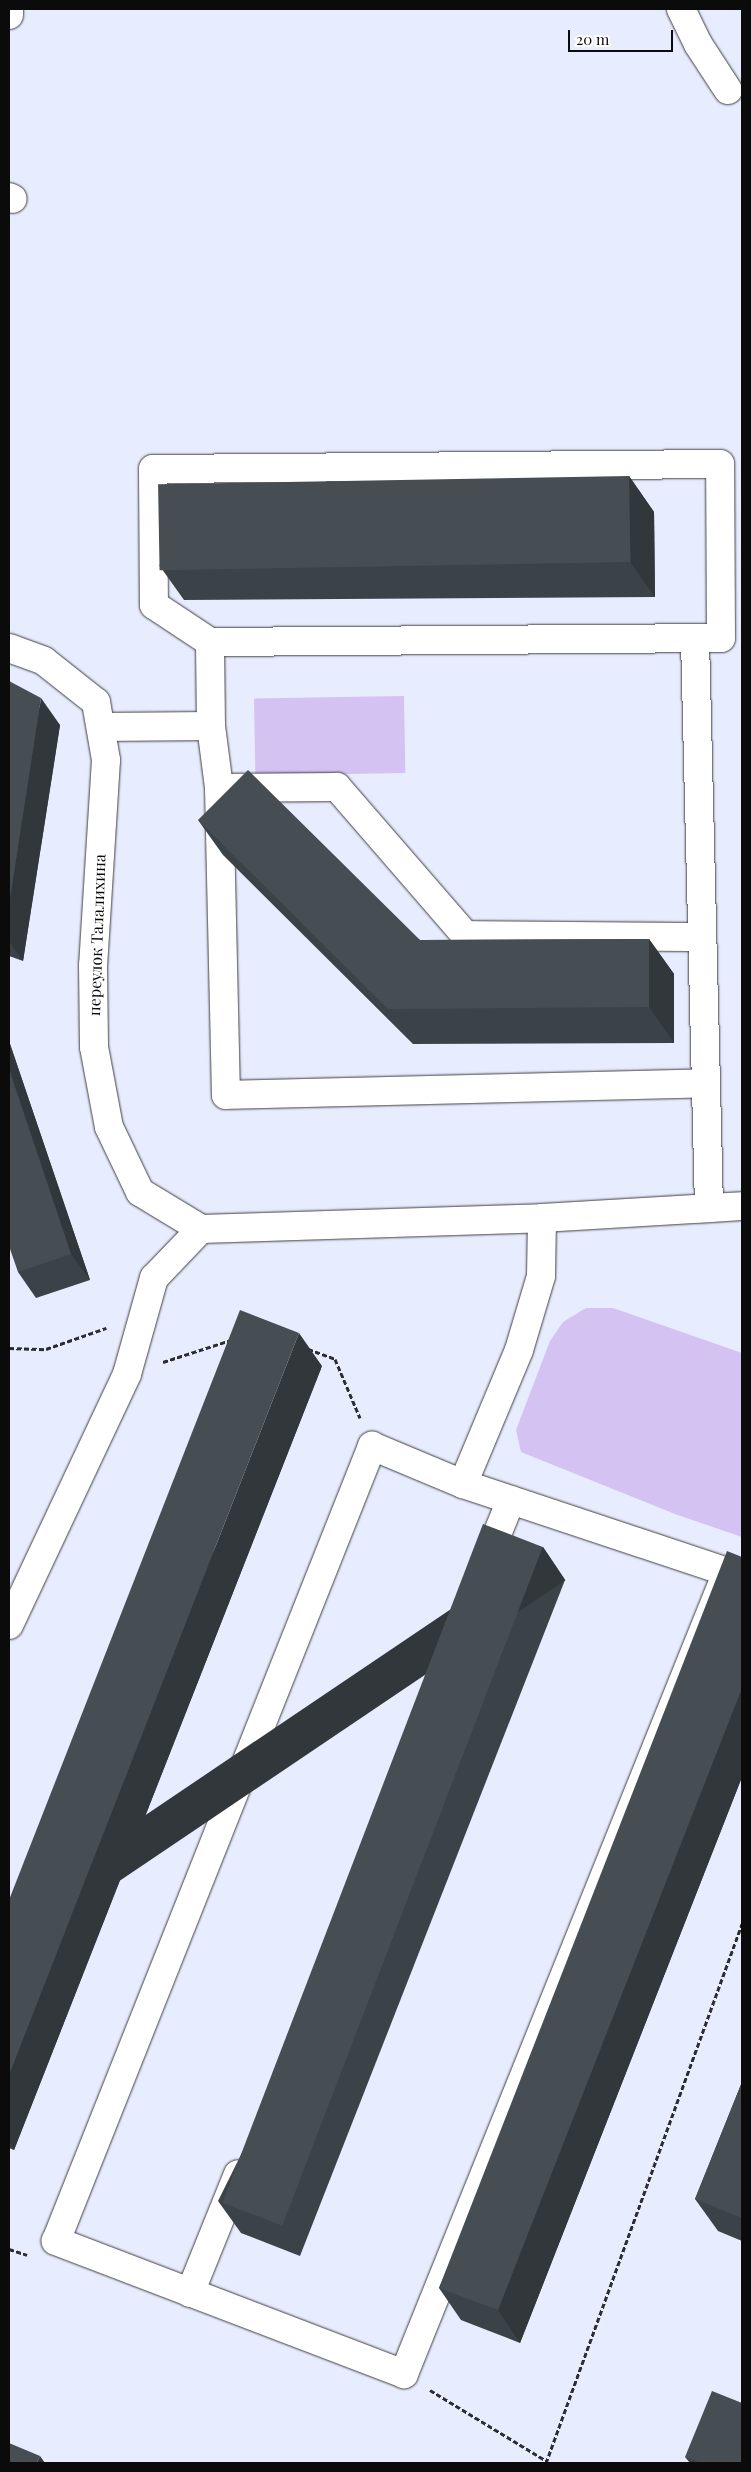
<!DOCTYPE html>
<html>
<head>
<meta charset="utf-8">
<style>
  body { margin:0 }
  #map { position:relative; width:751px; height:2472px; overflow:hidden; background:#e8ecff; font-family:"Playfair Display",serif }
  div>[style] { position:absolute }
  .pitch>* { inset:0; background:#d3c2f2; transform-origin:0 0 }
  .path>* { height:3px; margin-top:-1.5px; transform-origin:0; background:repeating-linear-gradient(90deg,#2d2d2d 0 5px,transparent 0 7.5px) }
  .roads { filter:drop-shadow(0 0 1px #3e3e3e) drop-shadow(0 0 1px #3e3e3e) }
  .minor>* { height:28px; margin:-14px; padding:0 14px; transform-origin:14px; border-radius:14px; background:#fff }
  .wall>* { inset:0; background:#3c4348 }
  .shaded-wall>* { inset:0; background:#31373b; transform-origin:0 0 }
  .building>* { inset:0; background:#464e54; transform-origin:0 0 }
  span { translate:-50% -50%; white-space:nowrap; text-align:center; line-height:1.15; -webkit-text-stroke:5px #fff; paint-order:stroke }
  .street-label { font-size:16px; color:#0b0b0b }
  .frame { position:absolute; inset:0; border:10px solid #0b0b0b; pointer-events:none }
  .scale { position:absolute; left:568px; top:30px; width:105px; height:22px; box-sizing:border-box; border:2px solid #0b0b0b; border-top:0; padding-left:6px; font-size:15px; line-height:18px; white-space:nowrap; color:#0b0b0b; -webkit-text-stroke:4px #fff; paint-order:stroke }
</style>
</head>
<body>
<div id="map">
  <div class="pitch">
    <div style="left:404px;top:696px;width:77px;height:150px;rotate:89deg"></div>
    <div style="clip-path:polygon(586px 1308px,613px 1308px,742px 1353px,742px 1537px,675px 1514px,521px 1452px,516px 1430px,550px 1341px,563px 1322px)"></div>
  </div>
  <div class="path">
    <div style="left:9px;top:1348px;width:37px;rotate:2deg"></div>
    <div style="left:46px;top:1349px;width:64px;rotate:-19.3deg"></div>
    <div style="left:308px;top:1349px;width:29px;rotate:20deg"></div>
    <div style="left:335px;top:1359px;width:64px;rotate:67deg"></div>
    <div style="left:163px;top:1362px;width:71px;rotate:-17.9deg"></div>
    <div style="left:9px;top:2249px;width:19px;rotate:18deg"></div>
    <div style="left:430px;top:2390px;width:137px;rotate:31.3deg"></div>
    <div style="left:546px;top:2463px;width:574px;rotate:-70.02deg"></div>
  </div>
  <div class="roads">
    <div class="minor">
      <div style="left:681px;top:9px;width:39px;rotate:64deg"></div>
      <div style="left:698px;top:44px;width:55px;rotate:56.9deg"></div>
      <div style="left:9px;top:15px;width:6px;rotate:-90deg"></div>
      <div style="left:9px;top:197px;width:4px;rotate:27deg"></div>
      <div style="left:695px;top:639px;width:569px;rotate:88.59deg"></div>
      <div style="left:9px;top:648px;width:37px;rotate:20deg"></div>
      <div style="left:44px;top:661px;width:66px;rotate:38.3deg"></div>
      <div style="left:96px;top:702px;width:59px;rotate:80.2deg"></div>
      <div style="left:106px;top:760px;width:205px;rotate:93.6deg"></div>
      <div style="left:93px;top:965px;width:82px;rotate:89.3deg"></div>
      <div style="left:94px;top:1047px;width:81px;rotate:79.4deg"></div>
      <div style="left:109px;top:1127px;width:72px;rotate:64.5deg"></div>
      <div style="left:140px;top:1192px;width:71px;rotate:31.2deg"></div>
      <div style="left:211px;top:726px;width:63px;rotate:82.6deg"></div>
      <div style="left:219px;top:788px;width:118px;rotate:-0.5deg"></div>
      <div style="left:337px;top:787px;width:196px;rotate:49.1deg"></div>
      <div style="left:465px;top:935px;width:237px;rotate:0.5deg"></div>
      <div style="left:101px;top:727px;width:110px;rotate:-0.5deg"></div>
      <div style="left:211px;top:726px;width:84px;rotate:-90.7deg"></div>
      <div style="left:210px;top:642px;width:511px;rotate:-0.45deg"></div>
      <div style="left:721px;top:638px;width:174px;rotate:-90.3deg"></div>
      <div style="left:720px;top:464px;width:567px;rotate:179.49deg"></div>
      <div style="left:153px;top:469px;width:136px;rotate:89.6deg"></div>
      <div style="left:154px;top:605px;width:67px;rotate:33.5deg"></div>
      <div style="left:219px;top:788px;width:307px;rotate:88.7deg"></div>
      <div style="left:226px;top:1095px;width:479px;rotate:-1.4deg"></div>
      <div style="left:372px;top:1446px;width:99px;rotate:22.7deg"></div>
      <div style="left:463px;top:1484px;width:278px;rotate:18.4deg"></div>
      <div style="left:727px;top:1572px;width:865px;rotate:111.94deg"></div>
      <div style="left:404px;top:2374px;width:373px;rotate:-159.1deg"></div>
      <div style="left:56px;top:2241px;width:856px;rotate:-68.32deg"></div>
      <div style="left:463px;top:1484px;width:145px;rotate:-67.3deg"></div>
      <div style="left:519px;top:1350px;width:77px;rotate:-73.4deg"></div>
      <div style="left:541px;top:1276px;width:58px;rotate:-89deg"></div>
      <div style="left:485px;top:1564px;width:69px;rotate:-67.9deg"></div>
      <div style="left:9px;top:1625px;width:277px;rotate:-64.8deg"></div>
      <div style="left:127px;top:1374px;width:100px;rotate:-74.3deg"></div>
      <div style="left:154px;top:1278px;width:68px;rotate:-46.2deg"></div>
      <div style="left:201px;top:1229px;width:341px;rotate:-1.8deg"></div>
      <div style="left:542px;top:1218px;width:200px;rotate:-3.4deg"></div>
      <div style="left:190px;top:2293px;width:128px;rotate:-68deg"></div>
    </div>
  </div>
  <div class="wall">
    <div style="clip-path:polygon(629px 476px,654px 512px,655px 597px,184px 600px,159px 565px)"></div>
    <div style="clip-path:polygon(9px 681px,60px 725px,23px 961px,9px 956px)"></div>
    <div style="clip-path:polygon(198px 820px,420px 940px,649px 939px,674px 974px,674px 1043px,413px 1044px,223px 855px)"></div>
    <div style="clip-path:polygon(9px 1041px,90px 1280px,36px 1298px,18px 1272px)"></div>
    <div style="clip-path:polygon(322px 1366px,14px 2150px,9px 2148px,9px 1900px)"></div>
    <div style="clip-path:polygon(543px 1547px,565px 1580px,300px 2256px,241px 2233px,218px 2201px)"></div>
    <div style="clip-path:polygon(742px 1557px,742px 1777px,520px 2343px,461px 2320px,439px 2288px)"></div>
    <div style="clip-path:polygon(742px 2082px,742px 2241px,718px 2231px,695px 2199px)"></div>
    <div style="clip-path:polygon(685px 2457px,742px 2463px,690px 2463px)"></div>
  </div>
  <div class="shaded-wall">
    <div style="clip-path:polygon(629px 476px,654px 512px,655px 597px,630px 562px)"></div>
    <div style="clip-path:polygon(41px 698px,60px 725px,23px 961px,9px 941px,9px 905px)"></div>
    <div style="clip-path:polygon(649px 939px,674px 974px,674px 1043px,649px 1007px)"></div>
    <div style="clip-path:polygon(9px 1041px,90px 1280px,71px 1254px,9px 1069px)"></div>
    <div style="clip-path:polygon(299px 1333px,322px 1366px,14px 2150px,9px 2142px,9px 2075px)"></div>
    <div style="left:543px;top:1547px;width:40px;height:727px;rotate:56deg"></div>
    <div style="clip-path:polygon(742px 1688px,742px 1777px,520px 2343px,498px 2310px)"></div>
    <div style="clip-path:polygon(40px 2456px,45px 2463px,37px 2463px)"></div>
  </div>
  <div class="building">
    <div style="left:629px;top:476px;width:86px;height:471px;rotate:89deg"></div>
    <div style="clip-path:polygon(9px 681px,41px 698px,9px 905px)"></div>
    <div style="clip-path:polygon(248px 770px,420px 940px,649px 939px,649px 1007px,388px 1009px,198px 820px)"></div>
    <div style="clip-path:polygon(9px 1069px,71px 1254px,18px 1272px,9px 1246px)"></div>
    <div style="clip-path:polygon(240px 1310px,299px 1333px,9px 2075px,9px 1900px)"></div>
    <div style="left:483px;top:1524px;width:64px;height:727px;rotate:21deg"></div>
    <div style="clip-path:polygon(727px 1551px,742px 1557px,742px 1688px,498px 2310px,439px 2288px)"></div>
    <div style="clip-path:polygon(742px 2082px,742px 2218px,695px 2199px)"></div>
    <div style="clip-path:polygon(712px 2391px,742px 2403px,742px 2463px,702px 2463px,685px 2457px)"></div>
    <div style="clip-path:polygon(9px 2443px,40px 2456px,37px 2463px,9px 2463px)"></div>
  </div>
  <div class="street-label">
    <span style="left:97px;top:935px;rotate:-88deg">переулок Талалихина</span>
  </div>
  <div class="frame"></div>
  <div class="scale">20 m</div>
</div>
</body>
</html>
